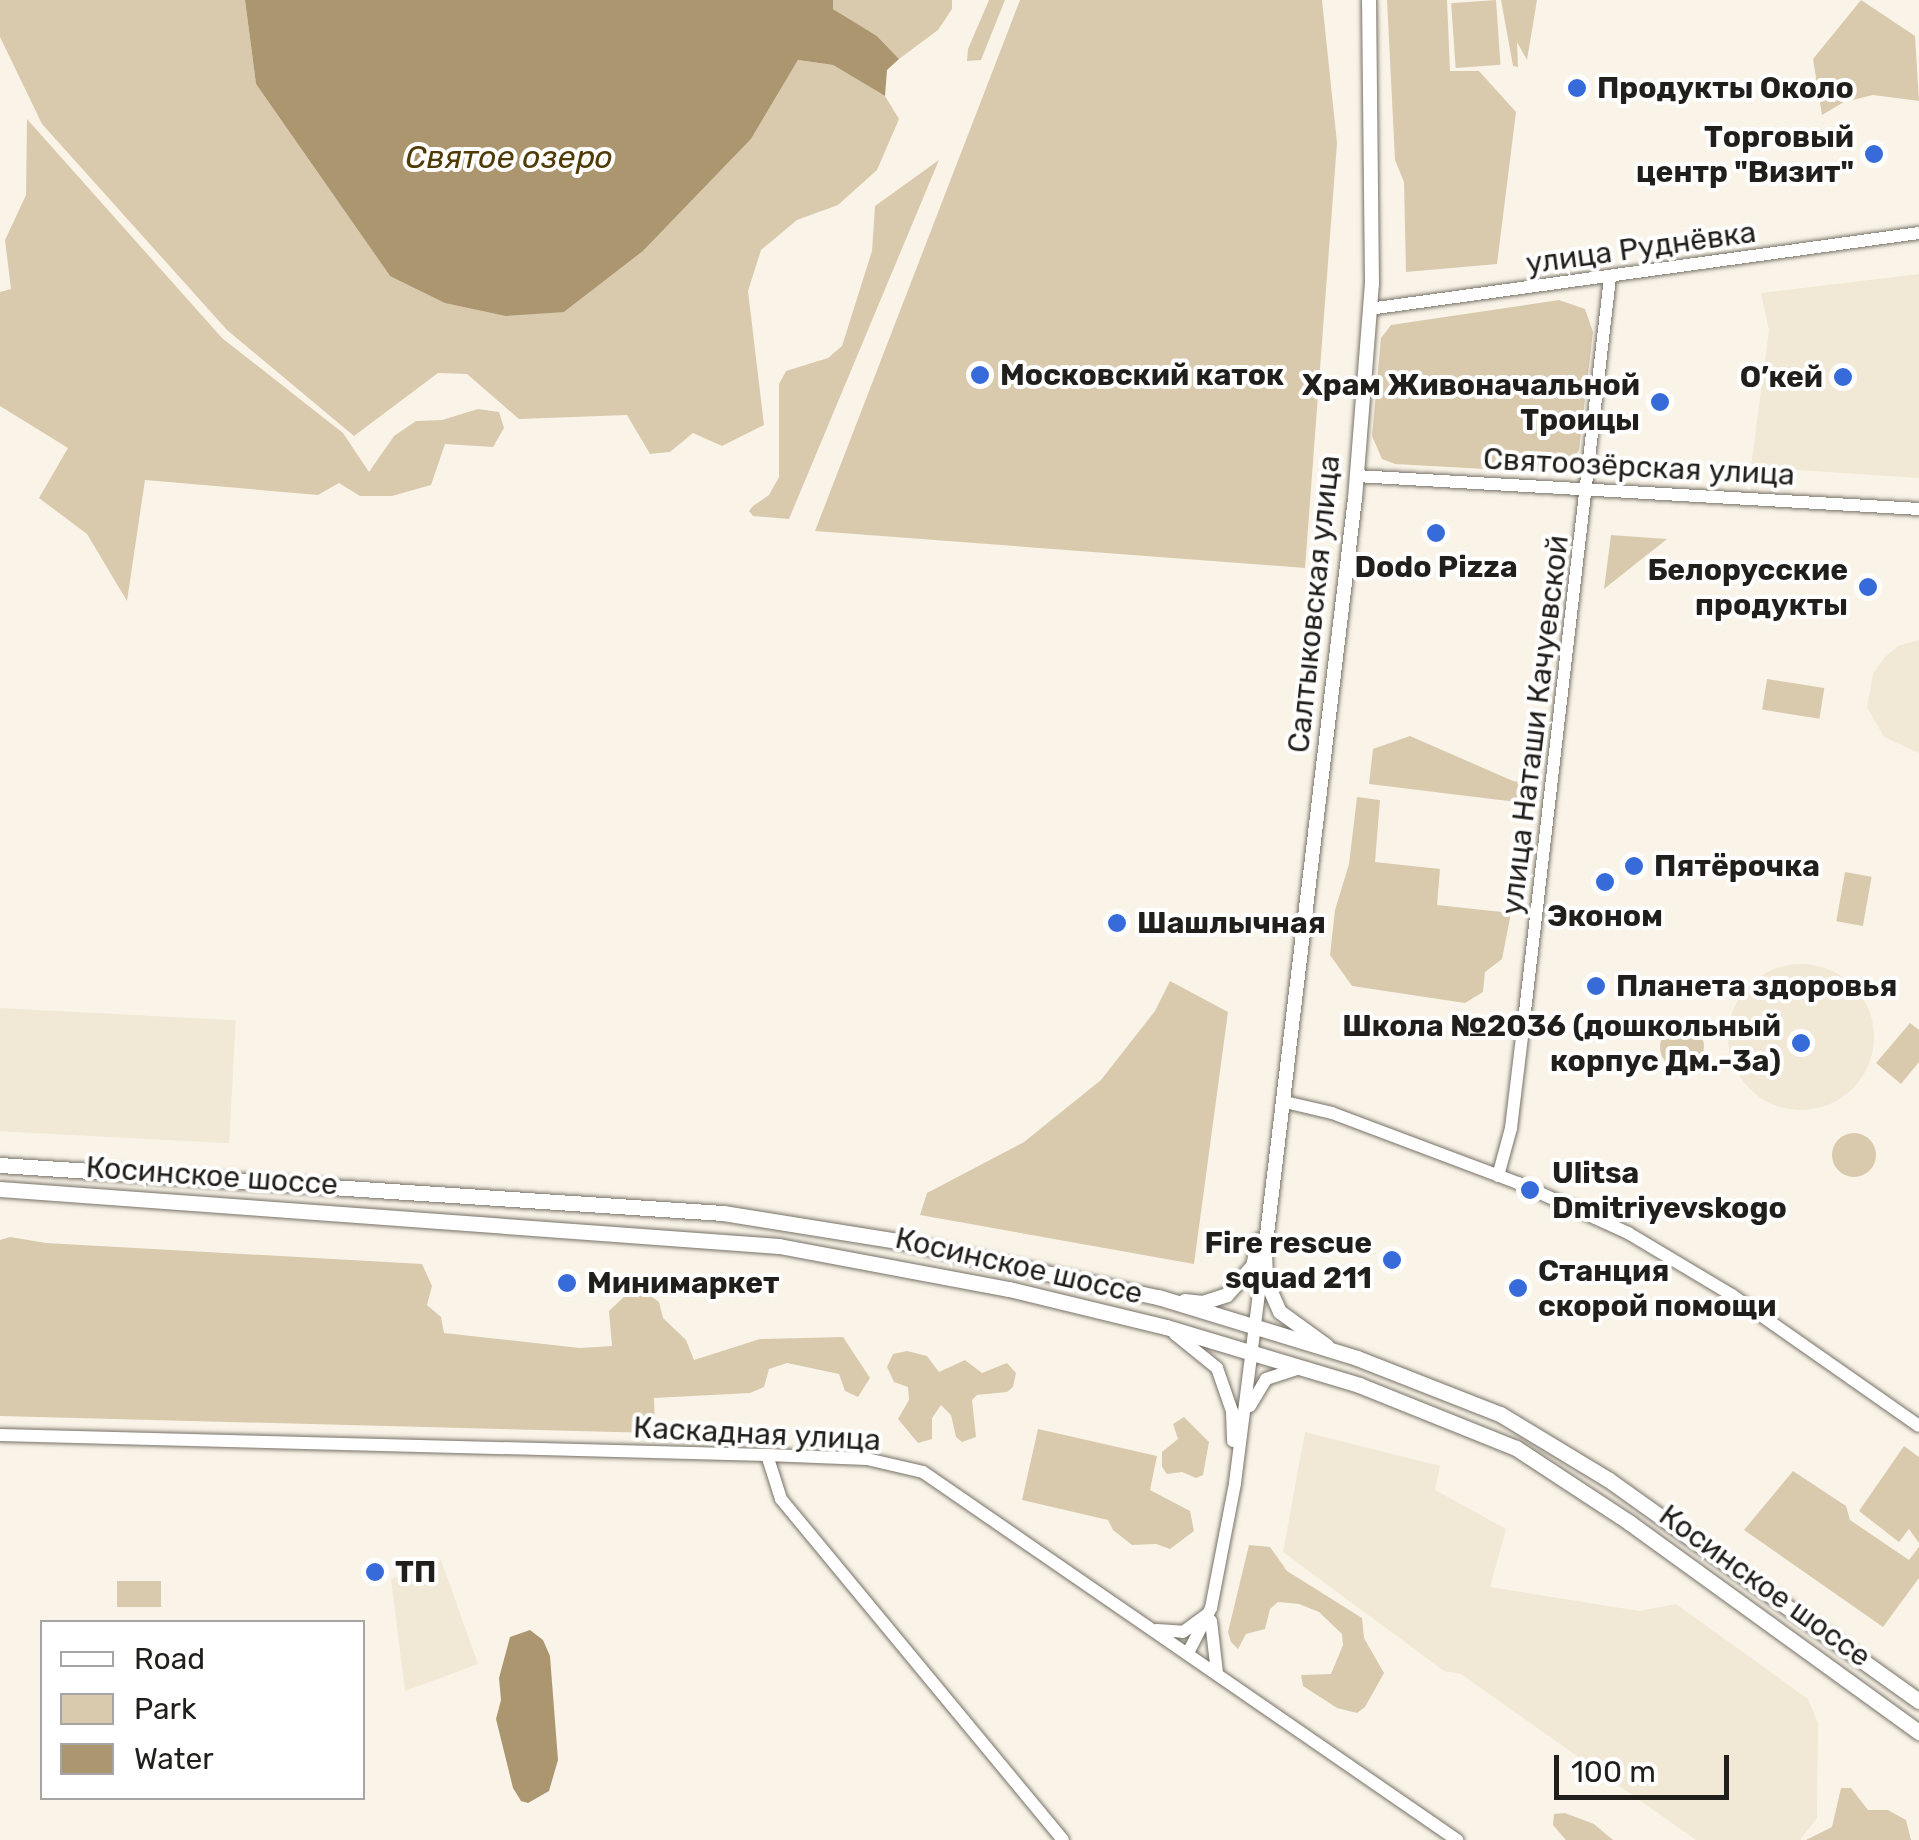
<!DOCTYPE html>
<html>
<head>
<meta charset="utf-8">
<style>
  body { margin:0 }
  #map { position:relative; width:1919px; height:1840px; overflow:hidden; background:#faf4e8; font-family:Rubik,sans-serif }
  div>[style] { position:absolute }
  .built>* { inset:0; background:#f1e8d5; transform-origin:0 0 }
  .round { border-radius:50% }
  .green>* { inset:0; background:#d9caae; transform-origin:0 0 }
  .water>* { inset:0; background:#ab9670 }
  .roads { filter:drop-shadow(0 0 2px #767167) drop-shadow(0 0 2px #767167) }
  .tertiary>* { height:12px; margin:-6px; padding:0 6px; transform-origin:6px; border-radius:6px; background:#fff }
  .secondary>* { height:14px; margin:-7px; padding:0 7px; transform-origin:7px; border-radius:7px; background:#fff }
  .trunk>* { height:15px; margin:-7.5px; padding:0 7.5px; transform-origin:7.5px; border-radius:7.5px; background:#fff }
  .dots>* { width:28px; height:28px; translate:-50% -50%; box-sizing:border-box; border:5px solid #fff; border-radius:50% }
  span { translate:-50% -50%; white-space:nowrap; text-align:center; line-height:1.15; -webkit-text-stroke:8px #fff; paint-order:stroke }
  .poi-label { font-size:30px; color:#211f1b; font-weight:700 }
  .left { translate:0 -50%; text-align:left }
  .right { translate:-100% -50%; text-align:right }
  .street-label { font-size:30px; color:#211f1b }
  .water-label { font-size:32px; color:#503a05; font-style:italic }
  .legend { position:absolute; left:40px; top:1620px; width:325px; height:180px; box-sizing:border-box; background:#fff; border:2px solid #a6a5a4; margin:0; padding:12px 18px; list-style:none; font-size:30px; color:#211f1b }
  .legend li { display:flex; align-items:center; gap:20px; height:50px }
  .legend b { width:50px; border:2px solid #a6a5a4 }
  .scale { position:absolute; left:1554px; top:1755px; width:175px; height:45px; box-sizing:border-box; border:5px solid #211f1b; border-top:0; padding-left:12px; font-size:30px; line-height:35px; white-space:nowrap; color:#211f1b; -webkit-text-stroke:8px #fff; paint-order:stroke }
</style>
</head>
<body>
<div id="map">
  <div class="built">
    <div style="clip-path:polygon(1919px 274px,1919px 478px,1751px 467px,1769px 330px,1761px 293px)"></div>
    <div style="clip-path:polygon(1919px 640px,1919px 753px,1884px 737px,1867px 707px,1873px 674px,1884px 658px,1898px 646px)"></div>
    <div class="round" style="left:1728px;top:964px;width:146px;height:146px"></div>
    <div style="left:0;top:1008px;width:236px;height:123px;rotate:3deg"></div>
    <div style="clip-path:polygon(1305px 1432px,1440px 1466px,1435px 1490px,1506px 1529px,1490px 1587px,1639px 1611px,1676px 1604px,1808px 1699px,1818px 1723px,1817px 1818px,1800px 1840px,1696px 1840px,1461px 1674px,1444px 1671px,1283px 1552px)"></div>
    <div style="clip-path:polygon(441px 1560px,478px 1664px,405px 1691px,391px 1579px)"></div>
  </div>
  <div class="green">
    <div style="clip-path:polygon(0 0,245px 0,256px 84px,390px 276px,564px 312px,643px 251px,751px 139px,798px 60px,833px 65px,885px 96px,899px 119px,877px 170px,838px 205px,797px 220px,761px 250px,748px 291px,764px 425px,722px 446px,693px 433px,670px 452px,650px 454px,627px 415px,519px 419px,467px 374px,438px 373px,354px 436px,227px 330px,42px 124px,0 37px)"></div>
    <div style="clip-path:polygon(833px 0,952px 0,952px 9px,938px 30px,899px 59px,877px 36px,833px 9px)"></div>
    <div style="clip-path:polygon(989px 0,1005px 0,981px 60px,967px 61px,968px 49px)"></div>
    <div style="clip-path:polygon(1020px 0,1322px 0,1337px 143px,1305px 568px,815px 531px)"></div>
    <div style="clip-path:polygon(1387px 0,1447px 0,1450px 71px,1479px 71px,1516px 112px,1497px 264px,1406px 272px,1404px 182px,1395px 160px)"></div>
    <div style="left:1496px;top:0;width:65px;height:45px;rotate:86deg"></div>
    <div style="clip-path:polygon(1501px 0,1537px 0,1527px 60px,1517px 42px,1518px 67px,1513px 66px)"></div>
    <div style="clip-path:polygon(1861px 0,1915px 36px,1919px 101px,1873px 95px,1844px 102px,1822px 115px,1813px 59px)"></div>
    <div style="clip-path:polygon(27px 119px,222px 338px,343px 433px,369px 472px,394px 436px,416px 421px,442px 420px,478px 409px,499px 412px,504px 428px,493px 447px,445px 444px,431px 485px,392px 496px,360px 496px,339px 483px,318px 495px,145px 480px,127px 601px,87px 534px,39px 498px,68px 448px,0 406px,0 292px,11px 289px,5px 240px,26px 195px)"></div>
    <div style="clip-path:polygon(939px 160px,789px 519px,753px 516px,749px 511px,753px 506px,769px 495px,779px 477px,779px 384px,786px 371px,828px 358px,842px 346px,872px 251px,875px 206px)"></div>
    <div style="clip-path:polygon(1559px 300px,1585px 309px,1593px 332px,1579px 450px,1570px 464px,1541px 472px,1395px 464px,1382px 459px,1372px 436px,1381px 338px,1391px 325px)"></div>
    <div style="clip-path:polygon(1611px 535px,1667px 539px,1604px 589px)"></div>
    <div style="left:1767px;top:679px;width:58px;height:31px;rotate:9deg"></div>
    <div style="clip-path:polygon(1410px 736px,1513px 781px,1527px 783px,1525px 803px,1369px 784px,1373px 749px)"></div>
    <div style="clip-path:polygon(1357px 797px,1380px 800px,1375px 862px,1440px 869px,1437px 905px,1511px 913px,1502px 959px,1485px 972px,1483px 992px,1465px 1003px,1352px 986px,1330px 955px,1335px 910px,1349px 864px)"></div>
    <div style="left:1845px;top:872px;width:27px;height:50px;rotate:10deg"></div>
    <div style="clip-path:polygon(1170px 981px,1228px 1012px,1194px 1264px,920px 1215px,927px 1193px,1024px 1142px,1101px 1080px,1155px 1011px)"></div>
    <div style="clip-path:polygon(1910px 1023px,1919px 1030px,1919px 1062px,1901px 1084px,1876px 1063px)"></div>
    <div class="round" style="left:1660px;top:1025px;width:44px;height:44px"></div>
    <div class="round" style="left:1832px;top:1133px;width:44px;height:44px"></div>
    <div style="clip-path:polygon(10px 1237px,46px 1243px,422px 1264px,432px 1286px,427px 1305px,441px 1317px,444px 1333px,580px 1348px,612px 1346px,609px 1311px,627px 1294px,648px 1294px,659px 1302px,663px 1318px,686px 1340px,694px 1360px,760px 1339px,843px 1337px,870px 1378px,858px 1397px,845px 1391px,839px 1374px,787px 1363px,769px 1369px,764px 1387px,750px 1393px,654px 1398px,655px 1433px,0 1416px,0 1240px)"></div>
    <div style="clip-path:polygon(907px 1351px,927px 1356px,939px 1372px,965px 1360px,982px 1373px,1007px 1363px,1016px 1373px,1013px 1387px,1007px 1392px,977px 1395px,972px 1400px,976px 1437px,962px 1442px,956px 1437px,951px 1415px,941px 1405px,932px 1418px,932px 1439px,918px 1443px,898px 1419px,909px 1400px,908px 1387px,894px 1382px,887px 1367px,893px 1354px)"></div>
    <div style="clip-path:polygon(1184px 1417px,1209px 1442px,1203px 1475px,1196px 1478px,1182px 1472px,1167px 1474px,1162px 1467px,1162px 1452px,1178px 1439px,1173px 1424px)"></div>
    <div style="clip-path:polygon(1038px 1429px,1157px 1456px,1150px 1490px,1190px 1511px,1194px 1531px,1170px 1549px,1156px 1544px,1132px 1545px,1113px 1530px,1108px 1520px,1022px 1500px)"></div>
    <div style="clip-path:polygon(1904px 1446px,1919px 1457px,1919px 1543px,1909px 1529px,1899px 1542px,1859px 1511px)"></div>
    <div style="clip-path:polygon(1793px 1471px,1846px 1506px,1850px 1520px,1909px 1560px,1919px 1547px,1919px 1578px,1883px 1627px,1744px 1530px)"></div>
    <div style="clip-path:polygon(1249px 1545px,1270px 1547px,1287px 1571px,1362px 1618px,1364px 1638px,1384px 1673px,1365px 1707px,1357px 1713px,1337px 1708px,1303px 1686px,1301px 1675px,1331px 1674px,1343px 1645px,1342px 1634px,1319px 1612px,1299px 1604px,1278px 1602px,1270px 1609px,1265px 1629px,1246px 1634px,1238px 1649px,1231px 1642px,1228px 1632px)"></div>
    <div style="left:117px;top:1581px;width:44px;height:26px"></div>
    <div style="clip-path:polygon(1841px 1788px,1851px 1788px,1868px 1810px,1888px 1810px,1906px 1820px,1911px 1840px,1806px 1840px,1832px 1827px)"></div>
    <div style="clip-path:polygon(1565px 1813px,1594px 1824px,1613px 1840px,1566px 1840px,1553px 1825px,1554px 1814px)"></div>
  </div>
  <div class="water">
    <div style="clip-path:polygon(245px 0,833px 0,833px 9px,877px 36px,899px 59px,887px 70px,885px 96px,833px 65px,798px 60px,751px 139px,643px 251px,564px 312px,506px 316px,445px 303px,390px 276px,256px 84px)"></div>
    <div style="clip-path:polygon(530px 1630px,543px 1640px,550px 1656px,558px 1760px,549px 1791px,528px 1803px,521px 1801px,513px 1788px,496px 1719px,501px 1700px,499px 1678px,510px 1637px)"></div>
  </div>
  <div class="roads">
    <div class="tertiary">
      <div style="left:1369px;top:309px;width:555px;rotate:-7.87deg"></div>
      <div style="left:1356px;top:476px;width:564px;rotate:3.35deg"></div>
      <div style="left:1285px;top:1102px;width:48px;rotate:13.2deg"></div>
      <div style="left:1332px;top:1113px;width:199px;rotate:20.6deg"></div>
      <div style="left:1518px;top:1183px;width:121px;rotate:24.4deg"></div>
      <div style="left:1628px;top:1233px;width:121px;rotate:30.8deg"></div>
      <div style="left:1732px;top:1295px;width:228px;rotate:35deg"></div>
      <div style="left:1498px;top:1176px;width:50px;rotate:-74.8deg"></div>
      <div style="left:1511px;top:1128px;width:109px;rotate:-83.1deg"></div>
      <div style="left:1524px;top:1020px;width:747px;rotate:-83.39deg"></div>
      <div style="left:1175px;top:1334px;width:54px;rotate:39deg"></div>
      <div style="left:1217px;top:1368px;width:46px;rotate:70.8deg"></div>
      <div style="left:1232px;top:1411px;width:30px;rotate:88deg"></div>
      <div style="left:1250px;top:1406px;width:31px;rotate:-59deg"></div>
      <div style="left:1266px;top:1379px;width:38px;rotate:-18deg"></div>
      <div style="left:0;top:1435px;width:767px;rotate:1.49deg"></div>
      <div style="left:767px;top:1455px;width:100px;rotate:2.3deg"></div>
      <div style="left:867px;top:1459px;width:57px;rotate:13.1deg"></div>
      <div style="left:923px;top:1472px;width:649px;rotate:34.57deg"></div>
      <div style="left:767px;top:1455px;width:46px;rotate:72.3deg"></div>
      <div style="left:781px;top:1499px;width:442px;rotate:50.4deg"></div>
      <div style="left:1211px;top:1621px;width:52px;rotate:83.4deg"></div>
      <div style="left:1157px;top:1630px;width:26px;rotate:4deg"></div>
      <div style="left:1183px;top:1632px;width:29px;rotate:-36deg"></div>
      <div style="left:1188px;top:1653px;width:51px;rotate:-62.9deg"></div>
      <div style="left:1211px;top:1608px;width:127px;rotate:-79.1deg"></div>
      <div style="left:1235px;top:1483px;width:216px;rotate:-82.8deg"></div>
    </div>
    <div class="secondary">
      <div style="left:1185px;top:1301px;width:18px;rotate:6deg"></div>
      <div style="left:1203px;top:1303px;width:25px;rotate:-18deg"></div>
      <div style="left:1227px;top:1295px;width:39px;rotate:-48deg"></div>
      <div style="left:1253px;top:1266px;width:26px;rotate:-77deg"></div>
      <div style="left:1327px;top:1346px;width:58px;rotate:-144.1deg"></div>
      <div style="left:1280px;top:1312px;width:35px;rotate:-114deg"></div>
      <div style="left:1266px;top:1280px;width:29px;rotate:-92deg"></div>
      <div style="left:1265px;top:1251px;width:757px;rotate:-83.18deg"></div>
      <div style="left:1355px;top:499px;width:216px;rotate:-85.5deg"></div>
      <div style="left:1372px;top:284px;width:284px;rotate:-90.6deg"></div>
    </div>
    <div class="trunk">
      <div style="left:0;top:1165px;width:725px;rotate:3.8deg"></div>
      <div style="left:723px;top:1213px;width:177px;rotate:9.1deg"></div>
      <div style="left:898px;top:1241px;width:266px;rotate:12.2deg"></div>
      <div style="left:1158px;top:1297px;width:208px;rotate:17deg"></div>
      <div style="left:1357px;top:1358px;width:154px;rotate:21.4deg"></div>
      <div style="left:1500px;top:1414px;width:127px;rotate:31.2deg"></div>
      <div style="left:1609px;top:1480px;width:381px;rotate:35.5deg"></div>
      <div style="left:0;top:1189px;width:781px;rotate:4.18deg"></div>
      <div style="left:779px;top:1246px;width:234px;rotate:10.6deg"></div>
      <div style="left:1009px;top:1289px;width:162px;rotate:13.6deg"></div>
      <div style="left:1166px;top:1327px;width:202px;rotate:16.7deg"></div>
      <div style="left:1359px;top:1385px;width:169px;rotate:21.9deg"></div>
      <div style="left:1516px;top:1448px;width:136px;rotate:33.3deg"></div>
      <div style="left:1630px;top:1523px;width:357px;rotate:35.9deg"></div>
    </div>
  </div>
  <div class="dots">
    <div style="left:1577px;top:88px;background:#376bda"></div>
    <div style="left:1874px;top:154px;background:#376bda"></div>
    <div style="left:980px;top:375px;background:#376bda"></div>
    <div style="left:1843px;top:377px;background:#376bda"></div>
    <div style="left:1660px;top:402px;background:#376bda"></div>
    <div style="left:1436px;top:533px;background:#376bda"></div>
    <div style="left:1868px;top:587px;background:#376bda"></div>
    <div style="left:1634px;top:866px;background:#376bda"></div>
    <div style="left:1605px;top:882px;background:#376bda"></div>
    <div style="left:1117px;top:923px;background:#376bda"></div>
    <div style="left:1596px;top:986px;background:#376bda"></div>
    <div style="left:1801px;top:1043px;background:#376bda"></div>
    <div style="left:1530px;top:1190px;background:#376bda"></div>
    <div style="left:1392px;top:1260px;background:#376bda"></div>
    <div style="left:567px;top:1283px;background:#376bda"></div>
    <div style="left:1518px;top:1288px;background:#376bda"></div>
    <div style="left:375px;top:1572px;background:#376bda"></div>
  </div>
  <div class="poi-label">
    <span class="left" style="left:1597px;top:88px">Продукты Около</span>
    <span class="right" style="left:1854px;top:154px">Торговый<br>центр "Визит"</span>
    <span class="left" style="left:1000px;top:375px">Московский каток</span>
    <span class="right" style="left:1823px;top:377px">О’кей</span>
    <span class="right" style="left:1640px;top:402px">Храм Живоначальной<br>Троицы</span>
    <span style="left:1436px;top:567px">Dodo Pizza</span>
    <span class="right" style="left:1848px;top:587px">Белорусские<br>продукты</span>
    <span class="left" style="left:1654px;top:866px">Пятёрочка</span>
    <span style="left:1605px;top:916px">Эконом</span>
    <span class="left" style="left:1137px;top:923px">Шашлычная</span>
    <span class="left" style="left:1616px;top:986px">Планета здоровья</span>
    <span class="right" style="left:1781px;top:1043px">Школа №2036 (дошкольный<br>корпус Дм.-3а)</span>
    <span class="left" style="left:1552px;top:1190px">Ulitsa<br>Dmitriyevskogo</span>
    <span class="right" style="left:1372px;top:1260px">Fire rescue<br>squad 211</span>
    <span class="left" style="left:1538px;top:1288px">Станция<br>скорой помощи</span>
    <span class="left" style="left:587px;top:1283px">Минимаркет</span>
    <span class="left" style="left:395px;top:1572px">ТП</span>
  </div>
  <div class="street-label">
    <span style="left:1641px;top:248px;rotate:-8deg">улица Руднёвка</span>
    <span style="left:1639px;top:467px;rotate:3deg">Святоозёрская улица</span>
    <span style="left:1314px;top:604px;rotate:-84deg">Салтыковская улица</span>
    <span style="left:1535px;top:725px;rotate:-83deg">улица Наташи Качуевской</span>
    <span style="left:212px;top:1176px;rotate:4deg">Косинское шоссе</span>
    <span style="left:1019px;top:1266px;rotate:13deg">Косинское шоссе</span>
    <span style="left:757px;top:1434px;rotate:3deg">Каскадная улица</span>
    <span style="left:1765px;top:1586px;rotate:36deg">Косинское шоссе</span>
  </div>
  <div class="water-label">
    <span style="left:509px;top:157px">Святое озеро</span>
  </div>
  <ul class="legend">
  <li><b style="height:12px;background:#fff"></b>Road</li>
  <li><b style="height:28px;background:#d9caae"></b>Park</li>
  <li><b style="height:28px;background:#ab9670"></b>Water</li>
  </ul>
  <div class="scale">100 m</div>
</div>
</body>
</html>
